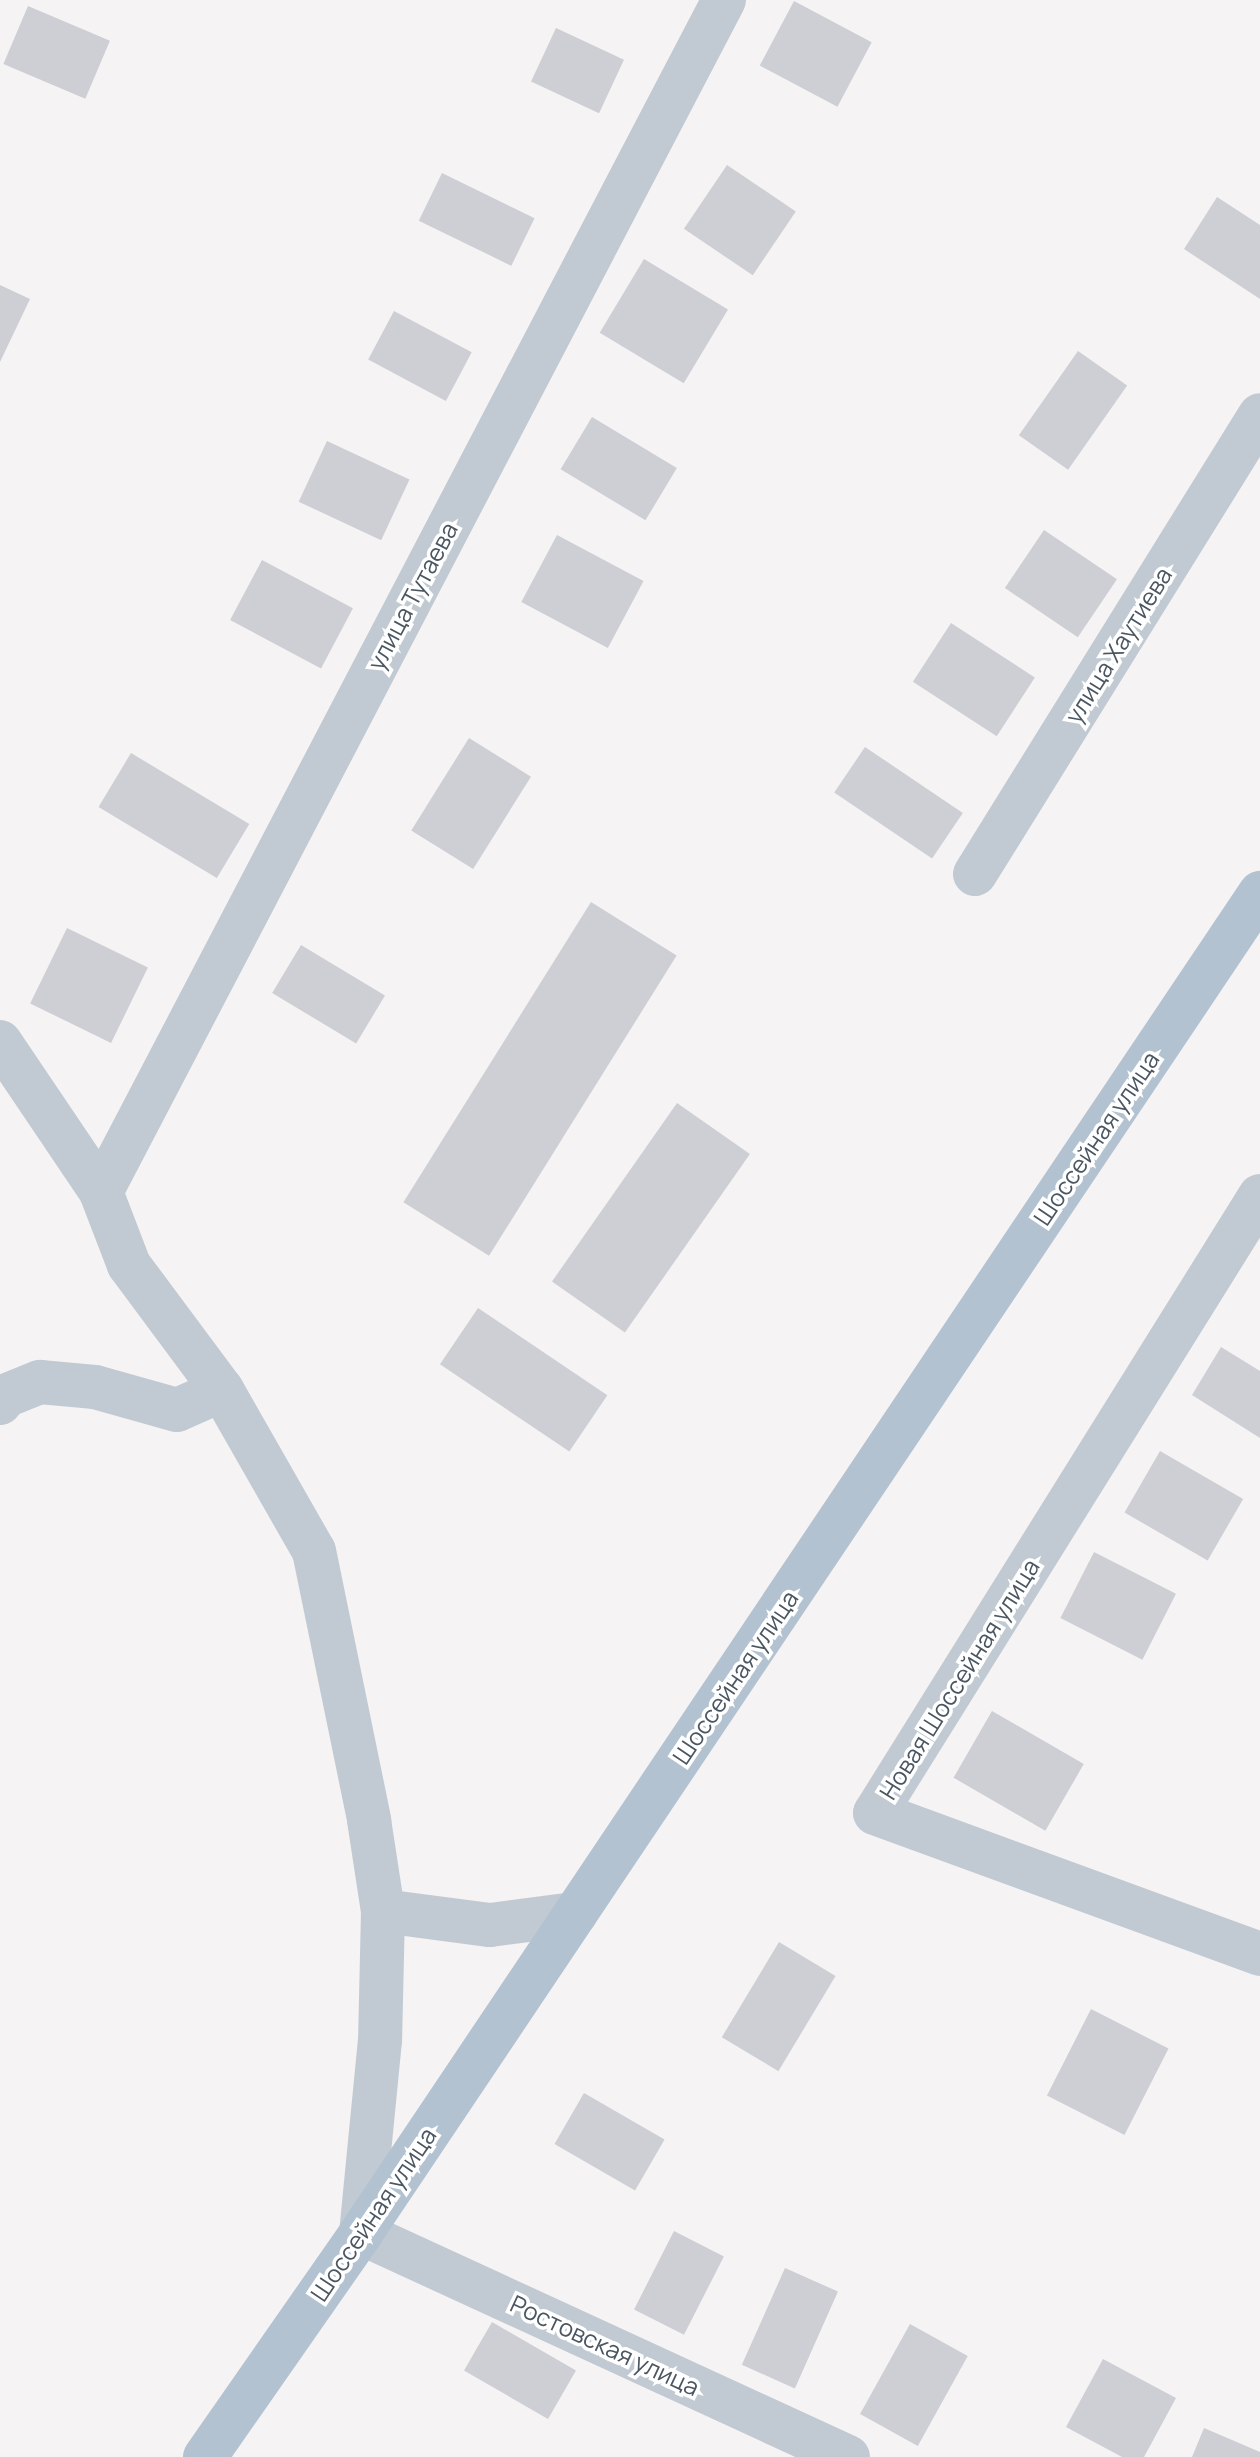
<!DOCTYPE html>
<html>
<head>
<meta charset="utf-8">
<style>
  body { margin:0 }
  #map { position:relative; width:1260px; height:2457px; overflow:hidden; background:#f5f3f3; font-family:Manrope,sans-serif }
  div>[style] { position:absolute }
  .building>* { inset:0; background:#cdcfd5; transform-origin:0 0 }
  .minor>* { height:44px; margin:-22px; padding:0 22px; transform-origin:22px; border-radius:22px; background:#c1cad2 }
  .major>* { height:44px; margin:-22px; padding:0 22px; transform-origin:22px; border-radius:22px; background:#b3c2d1 }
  span { translate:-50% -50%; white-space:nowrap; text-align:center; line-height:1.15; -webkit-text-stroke:7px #fff; paint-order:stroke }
  .street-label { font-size:24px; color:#4a5661 }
</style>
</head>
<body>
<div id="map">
  <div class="building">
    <div style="left:794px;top:1px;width:88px;height:73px;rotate:28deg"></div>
    <div style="left:28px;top:6px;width:89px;height:63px;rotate:23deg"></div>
    <div style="left:556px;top:28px;width:75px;height:59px;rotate:25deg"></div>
    <div style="left:727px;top:165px;width:83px;height:77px;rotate:34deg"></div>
    <div style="left:442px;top:173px;width:103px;height:53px;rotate:26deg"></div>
    <div style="clip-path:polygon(1217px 197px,1260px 225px,1260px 299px,1184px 249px)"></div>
    <div style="left:644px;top:259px;width:98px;height:86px;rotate:31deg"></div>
    <div style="clip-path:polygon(0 285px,30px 299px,0 362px)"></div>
    <div style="left:394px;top:311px;width:88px;height:55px;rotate:28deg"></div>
    <div style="left:1078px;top:351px;width:60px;height:103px;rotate:35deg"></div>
    <div style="left:592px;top:417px;width:99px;height:61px;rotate:31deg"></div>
    <div style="left:327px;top:441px;width:91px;height:67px;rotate:25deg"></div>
    <div style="left:1044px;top:530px;width:88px;height:70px;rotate:34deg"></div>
    <div style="left:557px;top:535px;width:98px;height:76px;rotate:28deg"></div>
    <div style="left:262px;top:560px;width:103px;height:68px;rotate:28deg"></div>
    <div style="left:951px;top:623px;width:100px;height:70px;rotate:33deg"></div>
    <div style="left:469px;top:738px;width:73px;height:109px;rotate:32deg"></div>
    <div style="left:865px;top:747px;width:118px;height:55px;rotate:34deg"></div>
    <div style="left:131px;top:753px;width:138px;height:63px;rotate:31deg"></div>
    <div style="left:591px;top:902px;width:101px;height:354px;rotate:32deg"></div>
    <div style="left:67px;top:928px;width:90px;height:84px;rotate:26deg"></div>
    <div style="left:301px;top:945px;width:98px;height:56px;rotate:31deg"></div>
    <div style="left:677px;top:1103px;width:89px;height:218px;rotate:35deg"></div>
    <div style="left:478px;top:1308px;width:156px;height:68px;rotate:34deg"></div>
    <div style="clip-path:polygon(1221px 1347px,1260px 1371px,1260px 1438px,1192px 1395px)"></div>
    <div style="left:1160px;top:1451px;width:96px;height:71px;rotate:30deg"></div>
    <div style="left:1094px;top:1552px;width:92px;height:74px;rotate:27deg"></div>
    <div style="left:992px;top:1711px;width:106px;height:77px;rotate:30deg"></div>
    <div style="left:779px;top:1942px;width:66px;height:111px;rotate:31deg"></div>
    <div style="left:1091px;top:2009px;width:87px;height:97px;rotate:27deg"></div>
    <div style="left:584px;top:2093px;width:93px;height:59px;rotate:30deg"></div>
    <div style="left:674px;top:2231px;width:56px;height:88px;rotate:27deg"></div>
    <div style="left:785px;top:2268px;width:58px;height:106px;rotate:24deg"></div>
    <div style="left:492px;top:2322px;width:97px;height:56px;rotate:30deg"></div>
    <div style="left:910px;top:2324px;width:66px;height:103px;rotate:29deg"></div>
    <div style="clip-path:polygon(1103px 2359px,1176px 2398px,1144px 2457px,1122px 2457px,1066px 2427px)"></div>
    <div style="clip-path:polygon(1204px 2428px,1260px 2452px,1260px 2457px,1192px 2457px)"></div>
  </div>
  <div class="minor">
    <div style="left:975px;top:874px;width:540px;rotate:-58.16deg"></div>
    <div style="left:0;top:1042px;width:181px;rotate:56deg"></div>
    <div style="left:101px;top:1192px;width:78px;rotate:69deg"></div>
    <div style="left:129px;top:1265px;width:156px;rotate:53.4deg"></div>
    <div style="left:222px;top:1390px;width:185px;rotate:60.3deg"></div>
    <div style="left:314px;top:1551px;width:275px;rotate:78.4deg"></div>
    <div style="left:369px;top:1820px;width:92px;rotate:81.3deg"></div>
    <div style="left:383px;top:1911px;width:129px;rotate:91.3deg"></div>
    <div style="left:380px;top:2040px;width:194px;rotate:95.6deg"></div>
    <div style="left:361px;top:2233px;width:536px;rotate:24.7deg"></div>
    <div style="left:101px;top:1192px;width:1345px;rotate:-62.41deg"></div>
    <div style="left:1260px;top:1196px;width:727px;rotate:121.96deg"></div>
    <div style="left:875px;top:1813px;width:410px;rotate:20.1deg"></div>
    <div style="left:0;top:1403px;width:9px;rotate:-54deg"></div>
    <div style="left:5px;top:1396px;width:38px;rotate:-22deg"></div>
    <div style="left:40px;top:1382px;width:55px;rotate:5.2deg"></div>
    <div style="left:95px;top:1387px;width:85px;rotate:15.7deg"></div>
    <div style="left:177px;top:1410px;width:49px;rotate:-24deg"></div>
    <div style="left:383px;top:1911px;width:108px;rotate:7.5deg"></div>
    <div style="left:490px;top:1925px;width:86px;rotate:-7.4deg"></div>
  </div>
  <div class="major">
    <div style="left:205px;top:2457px;width:273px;rotate:-55.1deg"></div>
    <div style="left:361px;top:2233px;width:1614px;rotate:-56.14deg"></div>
  </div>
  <div class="street-label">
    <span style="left:412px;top:596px;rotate:-62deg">улица Тутаева</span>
    <span style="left:1118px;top:645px;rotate:-58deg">улица Хаутиева</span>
    <span style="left:1096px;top:1138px;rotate:-56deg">Шоссейная улица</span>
    <span style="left:735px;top:1677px;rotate:-56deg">Шоссейная улица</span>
    <span style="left:959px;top:1679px;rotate:-58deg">Новая Шоссейная улица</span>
    <span style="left:373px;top:2214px;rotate:-56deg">Шоссейная улица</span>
    <span style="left:605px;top:2345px;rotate:25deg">Ростовская улица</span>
  </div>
</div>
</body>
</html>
